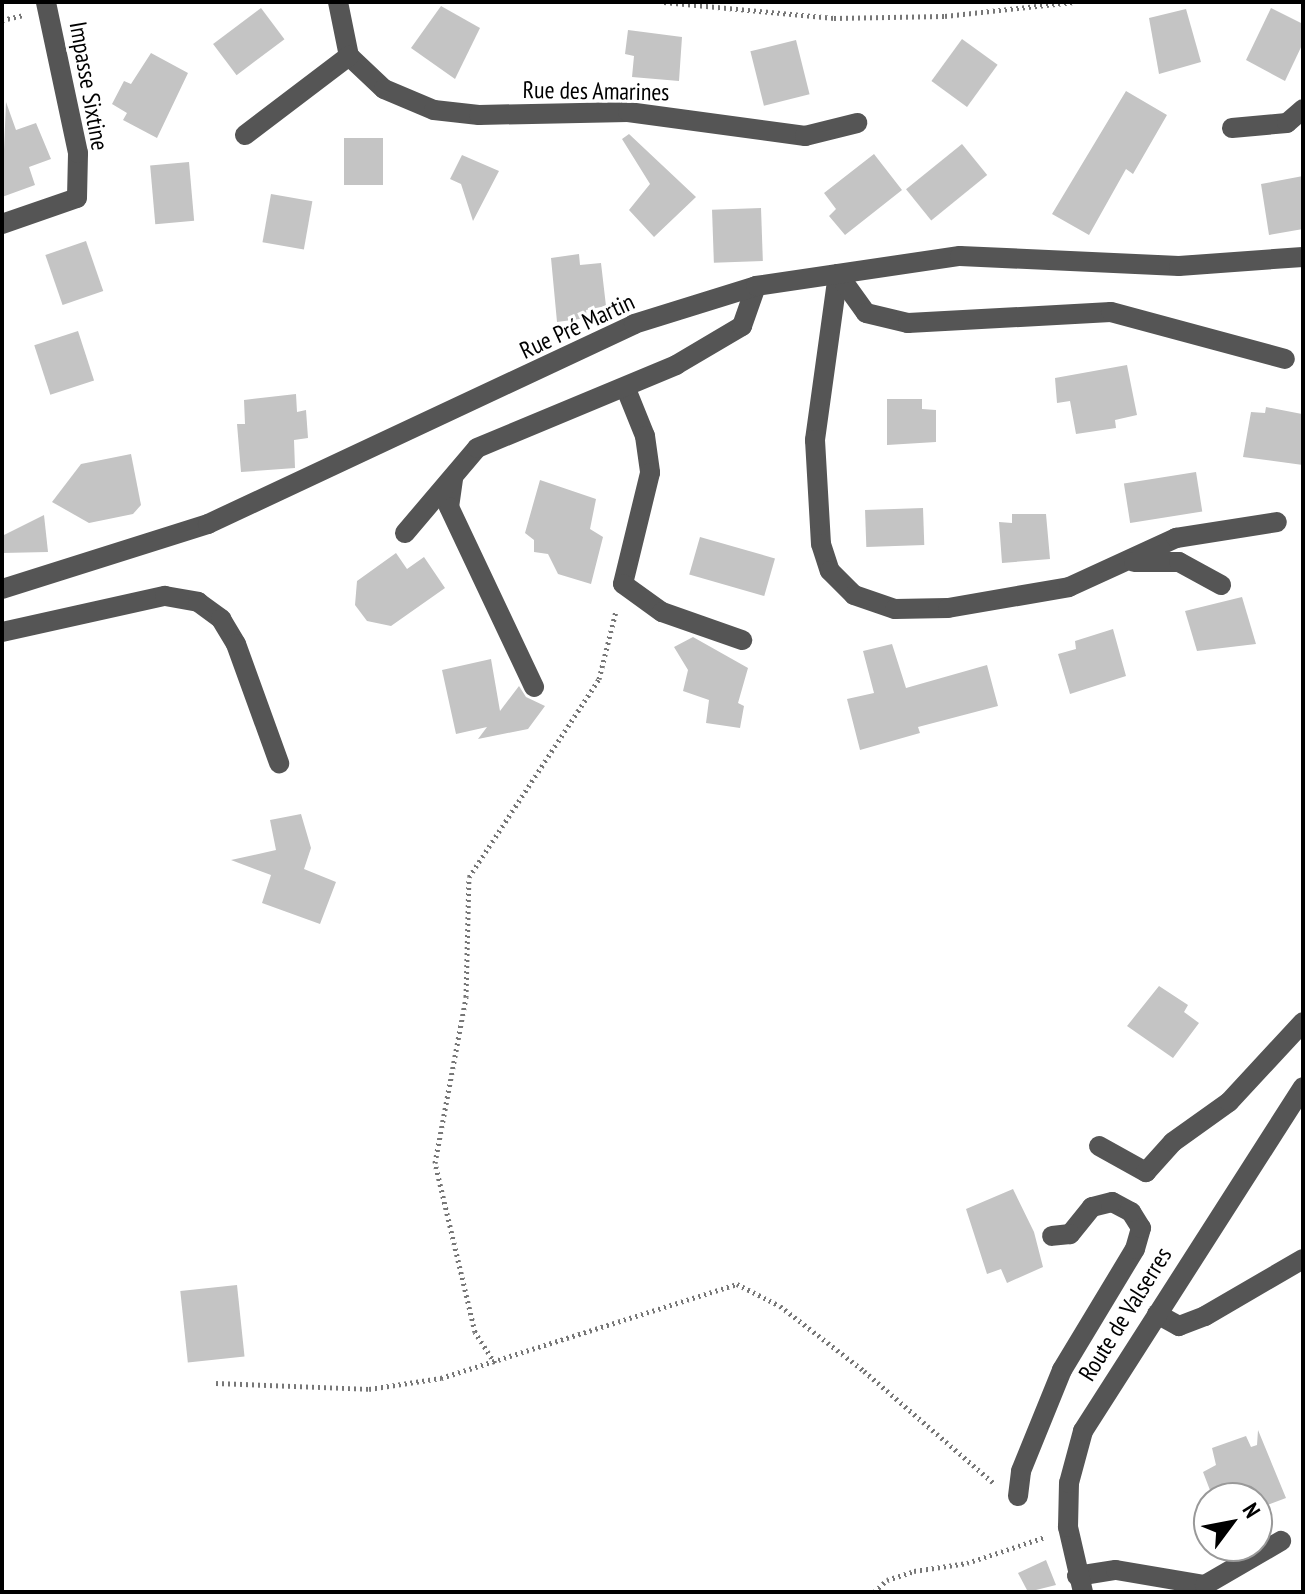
<!DOCTYPE html>
<html>
<head>
<meta charset="utf-8">
<style>
  body { margin:0 }
  #map { position:relative; width:1305px; height:1594px; overflow:hidden; background:#fff; font-family:"PT Sans Narrow",sans-serif }
  div>[style] { position:absolute }
  .building>* { inset:0; background:#c4c4c4; transform-origin:0 0 }
  .path>* { height:5px; margin-top:-2.5px; transform-origin:0; background:repeating-linear-gradient(90deg,#777 0 2px,transparent 0 6px) }
  .minor>* { height:20px; margin:-10px; padding:0 10px; transform-origin:10px; border-radius:10px; background:#555 }
  span { translate:-50% -50%; white-space:nowrap; text-align:center; line-height:1.15; -webkit-text-stroke:6px #fff; paint-order:stroke }
  .street-label { font-size:24px; color:#000 }
  .frame { position:absolute; inset:0; border:4px solid #000; pointer-events:none }
  .north { position:absolute; left:1193px; top:1482px; width:80px; height:80px; box-sizing:border-box; background:#fff; border:2px solid #999; border-radius:50%; rotate:58deg; font-size:22px; font-weight:700; line-height:32px; text-align:center; color:#000 }
  .north::after { content:''; display:block; margin:auto; width:28px; height:36px; background:#000; clip-path:polygon(50% 0,100% 100%,50% 72%,0 100%) }
</style>
</head>
<body>
<div id="map">
  <div class="building">
    <div style="clip-path:polygon(441px 6px,480px 28px,455px 79px,411px 48px)"></div>
    <div style="left:261px;top:8px;width:39px;height:60px;rotate:53deg"></div>
    <div style="clip-path:polygon(1271px 8px,1303px 24px,1303px 43px,1285px 81px,1246px 60px)"></div>
    <div style="clip-path:polygon(1186px 9px,1201px 62px,1159px 74px,1149px 18px)"></div>
    <div style="clip-path:polygon(628px 30px,682px 37px,679px 81px,632px 77px,634px 56px,625px 54px)"></div>
    <div style="left:962px;top:39px;width:44px;height:52px;rotate:36deg"></div>
    <div style="left:796px;top:40px;width:56px;height:47px;rotate:76deg"></div>
    <div style="clip-path:polygon(151px 53px,188px 73px,157px 138px,123px 120px,127px 113px,112px 104px,124px 81px,131px 84px)"></div>
    <div style="clip-path:polygon(1126px 91px,1167px 115px,1133px 174px,1126px 169px,1089px 235px,1052px 214px)"></div>
    <div style="clip-path:polygon(6px 102px,16px 130px,36px 123px,51px 159px,29px 167px,35px 185px,2px 197px)"></div>
    <div style="clip-path:polygon(629px 134px,696px 197px,654px 237px,629px 210px,650px 184px,622px 139px)"></div>
    <div style="left:344px;top:138px;width:39px;height:47px"></div>
    <div style="left:962px;top:144px;width:40px;height:72px;rotate:51deg"></div>
    <div style="clip-path:polygon(874px 154px,902px 190px,845px 235px,829px 216px,836px 209px,824px 193px)"></div>
    <div style="clip-path:polygon(462px 155px,499px 171px,473px 221px,461px 184px,450px 179px)"></div>
    <div style="left:189px;top:162px;width:59px;height:39px;rotate:85deg"></div>
    <div style="clip-path:polygon(1303px 176px,1303px 229px,1269px 235px,1261px 184px)"></div>
    <div style="left:271px;top:194px;width:42px;height:49px;rotate:10deg"></div>
    <div style="left:761px;top:208px;width:53px;height:49px;rotate:88deg"></div>
    <div style="left:86px;top:241px;width:53px;height:43px;rotate:71deg"></div>
    <div style="clip-path:polygon(579px 254px,580px 265px,601px 263px,606px 306px,586px 310px,587px 318px,557px 322px,551px 258px)"></div>
    <div style="left:78px;top:331px;width:52px;height:46px;rotate:72deg"></div>
    <div style="clip-path:polygon(1127px 365px,1137px 415px,1115px 420px,1116px 428px,1076px 434px,1070px 401px,1057px 403px,1055px 378px)"></div>
    <div style="clip-path:polygon(296px 394px,297px 412px,306px 410px,308px 438px,294px 440px,295px 468px,241px 472px,237px 424px,245px 424px,244px 400px)"></div>
    <div style="clip-path:polygon(887px 399px,922px 399px,922px 409px,936px 410px,936px 442px,887px 445px)"></div>
    <div style="clip-path:polygon(1266px 407px,1302px 414px,1303px 465px,1243px 457px,1251px 412px,1265px 413px)"></div>
    <div style="clip-path:polygon(131px 454px,141px 505px,133px 514px,89px 523px,52px 502px,81px 464px)"></div>
    <div style="left:1196px;top:472px;width:40px;height:73px;rotate:81deg"></div>
    <div style="clip-path:polygon(540px 480px,596px 499px,590px 529px,603px 537px,591px 584px,558px 574px,548px 554px,534px 552px,534px 540px,525px 533px)"></div>
    <div style="left:923px;top:508px;width:37px;height:58px;rotate:88deg"></div>
    <div style="clip-path:polygon(1012px 514px,1046px 514px,1050px 559px,1002px 563px,999px 522px,1012px 523px)"></div>
    <div style="clip-path:polygon(44px 515px,48px 552px,2px 553px,2px 536px)"></div>
    <div style="left:700px;top:537px;width:78px;height:39px;rotate:16deg"></div>
    <div style="clip-path:polygon(396px 553px,407px 569px,424px 557px,445px 588px,391px 626px,367px 621px,355px 605px,357px 581px)"></div>
    <div style="clip-path:polygon(1242px 597px,1256px 644px,1197px 651px,1185px 611px)"></div>
    <div style="clip-path:polygon(1113px 629px,1126px 676px,1070px 694px,1058px 654px,1076px 649px,1075px 641px)"></div>
    <div style="clip-path:polygon(693px 637px,748px 668px,738px 703px,744px 706px,740px 728px,706px 723px,709px 700px,683px 691px,688px 670px,674px 647px)"></div>
    <div style="clip-path:polygon(892px 644px,906px 688px,987px 665px,998px 706px,918px 727px,920px 733px,860px 750px,847px 699px,874px 693px,863px 651px)"></div>
    <div style="clip-path:polygon(491px 659px,500px 711px,519px 686px,526px 697px,545px 706px,528px 729px,478px 739px,487px 727px,456px 734px,442px 670px)"></div>
    <div style="clip-path:polygon(301px 814px,311px 848px,304px 869px,336px 882px,320px 924px,262px 903px,271px 875px,231px 860px,276px 850px,270px 820px)"></div>
    <div style="clip-path:polygon(1159px 986px,1188px 1005px,1184px 1012px,1199px 1023px,1173px 1058px,1127px 1026px)"></div>
    <div style="clip-path:polygon(1013px 1189px,1034px 1232px,1043px 1267px,1007px 1283px,1001px 1269px,987px 1274px,966px 1209px)"></div>
    <div style="left:237px;top:1285px;width:72px;height:57px;rotate:84deg"></div>
    <div style="clip-path:polygon(1258px 1430px,1286px 1498px,1257px 1509px,1257px 1498px,1213px 1498px,1203px 1472px,1216px 1465px,1212px 1448px,1246px 1436px,1251px 1447px,1257px 1445px)"></div>
    <div style="clip-path:polygon(1046px 1560px,1056px 1585px,1028px 1592px,1018px 1573px)"></div>
  </div>
  <div class="path">
    <div style="left:664px;top:2px;width:171px;rotate:5.4deg"></div>
    <div style="left:834px;top:18px;width:111px;rotate:-1deg"></div>
    <div style="left:945px;top:16px;width:130px;rotate:-6.2deg"></div>
    <div style="left:2px;top:20px;width:23px;rotate:-13deg"></div>
    <div style="left:495px;top:1363px;width:37px;rotate:-123deg"></div>
    <div style="left:475px;top:1332px;width:174px;rotate:-103.3deg"></div>
    <div style="left:435px;top:1163px;width:169px;rotate:-79.4deg"></div>
    <div style="left:466px;top:997px;width:120px;rotate:-88.6deg"></div>
    <div style="left:469px;top:877px;width:237px;rotate:-56.7deg"></div>
    <div style="left:599px;top:679px;width:70px;rotate:-76deg"></div>
    <div style="left:216px;top:1383px;width:153px;rotate:2.2deg"></div>
    <div style="left:369px;top:1389px;width:73px;rotate:-8.7deg"></div>
    <div style="left:441px;top:1378px;width:311px;rotate:-17.6deg"></div>
    <div style="left:737px;top:1284px;width:48px;rotate:27.1deg"></div>
    <div style="left:780px;top:1306px;width:106px;rotate:37.7deg"></div>
    <div style="left:864px;top:1371px;width:173px;rotate:40.8deg"></div>
    <div style="left:874px;top:1592px;width:18px;rotate:-43deg"></div>
    <div style="left:887px;top:1580px;width:28px;rotate:-18deg"></div>
    <div style="left:914px;top:1571px;width:54px;rotate:-8.6deg"></div>
    <div style="left:967px;top:1563px;width:82px;rotate:-18.4deg"></div>
  </div>
  <div class="minor">
    <div style="left:338px;top:2px;width:55px;rotate:78.5deg"></div>
    <div style="left:349px;top:56px;width:48px;rotate:43.3deg"></div>
    <div style="left:384px;top:89px;width:54px;rotate:22.8deg"></div>
    <div style="left:434px;top:110px;width:45px;rotate:6.3deg"></div>
    <div style="left:479px;top:115px;width:149px;rotate:-1.2deg"></div>
    <div style="left:628px;top:112px;width:179px;rotate:7.7deg"></div>
    <div style="left:805px;top:136px;width:54px;rotate:-14deg"></div>
    <div style="left:1232px;top:128px;width:55px;rotate:-5.2deg"></div>
    <div style="left:1287px;top:123px;width:21px;rotate:-41deg"></div>
    <div style="left:245px;top:135px;width:131px;rotate:-37.2deg"></div>
    <div style="left:2px;top:224px;width:79px;rotate:-19.1deg"></div>
    <div style="left:77px;top:198px;width:45px;rotate:-88.7deg"></div>
    <div style="left:78px;top:153px;width:154px;rotate:-102deg"></div>
    <div style="left:838px;top:274px;width:168px;rotate:97.9deg"></div>
    <div style="left:815px;top:440px;width:104px;rotate:86.7deg"></div>
    <div style="left:821px;top:544px;width:28px;rotate:72deg"></div>
    <div style="left:830px;top:571px;width:34px;rotate:45deg"></div>
    <div style="left:854px;top:595px;width:43px;rotate:18.9deg"></div>
    <div style="left:895px;top:609px;width:53px;rotate:-1.1deg"></div>
    <div style="left:948px;top:608px;width:123px;rotate:-9.8deg"></div>
    <div style="left:1069px;top:587px;width:118px;rotate:-24.6deg"></div>
    <div style="left:1176px;top:538px;width:102px;rotate:-9deg"></div>
    <div style="left:838px;top:274px;width:48px;rotate:54.3deg"></div>
    <div style="left:866px;top:313px;width:43px;rotate:13.4deg"></div>
    <div style="left:908px;top:323px;width:203px;rotate:-3.1deg"></div>
    <div style="left:1111px;top:312px;width:180px;rotate:15.1deg"></div>
    <div style="left:626px;top:389px;width:51px;rotate:68deg"></div>
    <div style="left:645px;top:436px;width:37px;rotate:82deg"></div>
    <div style="left:650px;top:473px;width:114px;rotate:103.7deg"></div>
    <div style="left:623px;top:584px;width:48px;rotate:35.7deg"></div>
    <div style="left:662px;top:612px;width:85px;rotate:19.3deg"></div>
    <div style="left:453px;top:479px;width:28px;rotate:98deg"></div>
    <div style="left:449px;top:507px;width:199px;rotate:64.7deg"></div>
    <div style="left:405px;top:533px;width:111px;rotate:-49.7deg"></div>
    <div style="left:477px;top:448px;width:216px;rotate:-22.6deg"></div>
    <div style="left:676px;top:365px;width:77px;rotate:-30.6deg"></div>
    <div style="left:742px;top:326px;width:42px;rotate:-70.7deg"></div>
    <div style="left:1134px;top:562px;width:45px"></div>
    <div style="left:1179px;top:562px;width:48px;rotate:28.7deg"></div>
    <div style="left:2px;top:589px;width:216px;rotate:-17.5deg"></div>
    <div style="left:208px;top:524px;width:471px;rotate:-25.1deg"></div>
    <div style="left:634px;top:324px;width:128px;rotate:-17.3deg"></div>
    <div style="left:756px;top:286px;width:206px;rotate:-8.4deg"></div>
    <div style="left:960px;top:256px;width:219px;rotate:2.6deg"></div>
    <div style="left:1179px;top:266px;width:124px;rotate:-4.2deg"></div>
    <div style="left:2px;top:632px;width:167px;rotate:-12.5deg"></div>
    <div style="left:165px;top:596px;width:34px;rotate:10deg"></div>
    <div style="left:198px;top:602px;width:29px;rotate:36deg"></div>
    <div style="left:221px;top:619px;width:29px;rotate:59deg"></div>
    <div style="left:236px;top:644px;width:127px;rotate:70.1deg"></div>
    <div style="left:1099px;top:1146px;width:54px;rotate:29deg"></div>
    <div style="left:1146px;top:1172px;width:40px;rotate:-48deg"></div>
    <div style="left:1173px;top:1142px;width:69px;rotate:-35.5deg"></div>
    <div style="left:1229px;top:1102px;width:109px;rotate:-47.2deg"></div>
    <div style="left:1157px;top:1314px;width:25px;rotate:29deg"></div>
    <div style="left:1179px;top:1326px;width:28px;rotate:-21deg"></div>
    <div style="left:1205px;top:1316px;width:113px;rotate:-30.2deg"></div>
    <div style="left:1018px;top:1496px;width:25px;rotate:-83deg"></div>
    <div style="left:1021px;top:1471px;width:109px;rotate:-67.9deg"></div>
    <div style="left:1062px;top:1370px;width:141px;rotate:-58.9deg"></div>
    <div style="left:1135px;top:1249px;width:22px;rotate:-74deg"></div>
    <div style="left:1141px;top:1228px;width:19px;rotate:-122deg"></div>
    <div style="left:1131px;top:1212px;width:21px;rotate:-152deg"></div>
    <div style="left:1112px;top:1202px;width:21px;rotate:166deg"></div>
    <div style="left:1092px;top:1207px;width:35px;rotate:129deg"></div>
    <div style="left:1070px;top:1234px;width:18px;rotate:174deg"></div>
    <div style="left:1077px;top:1576px;width:39px;rotate:-9deg"></div>
    <div style="left:1116px;top:1570px;width:90px;rotate:9.6deg"></div>
    <div style="left:1205px;top:1585px;width:88px;rotate:-30.1deg"></div>
    <div style="left:1083px;top:1592px;width:67px;rotate:-103deg"></div>
    <div style="left:1068px;top:1527px;width:44px;rotate:-88.7deg"></div>
    <div style="left:1069px;top:1483px;width:54px;rotate:-74.9deg"></div>
    <div style="left:1083px;top:1431px;width:408px;rotate:-57.4deg"></div>
  </div>
  <div class="street-label">
    <span style="left:89px;top:86px;rotate:80deg">Impasse Sixtine</span>
    <span style="left:596px;top:91px;rotate:1deg">Rue des Amarines</span>
    <span style="left:577px;top:326px;rotate:-25deg">Rue Pré Martin</span>
    <span style="left:1125px;top:1314px;rotate:-58deg">Route de Valserres</span>
  </div>
  <div class="frame"></div>
  <div class="north">N</div>
</div>
</body>
</html>
